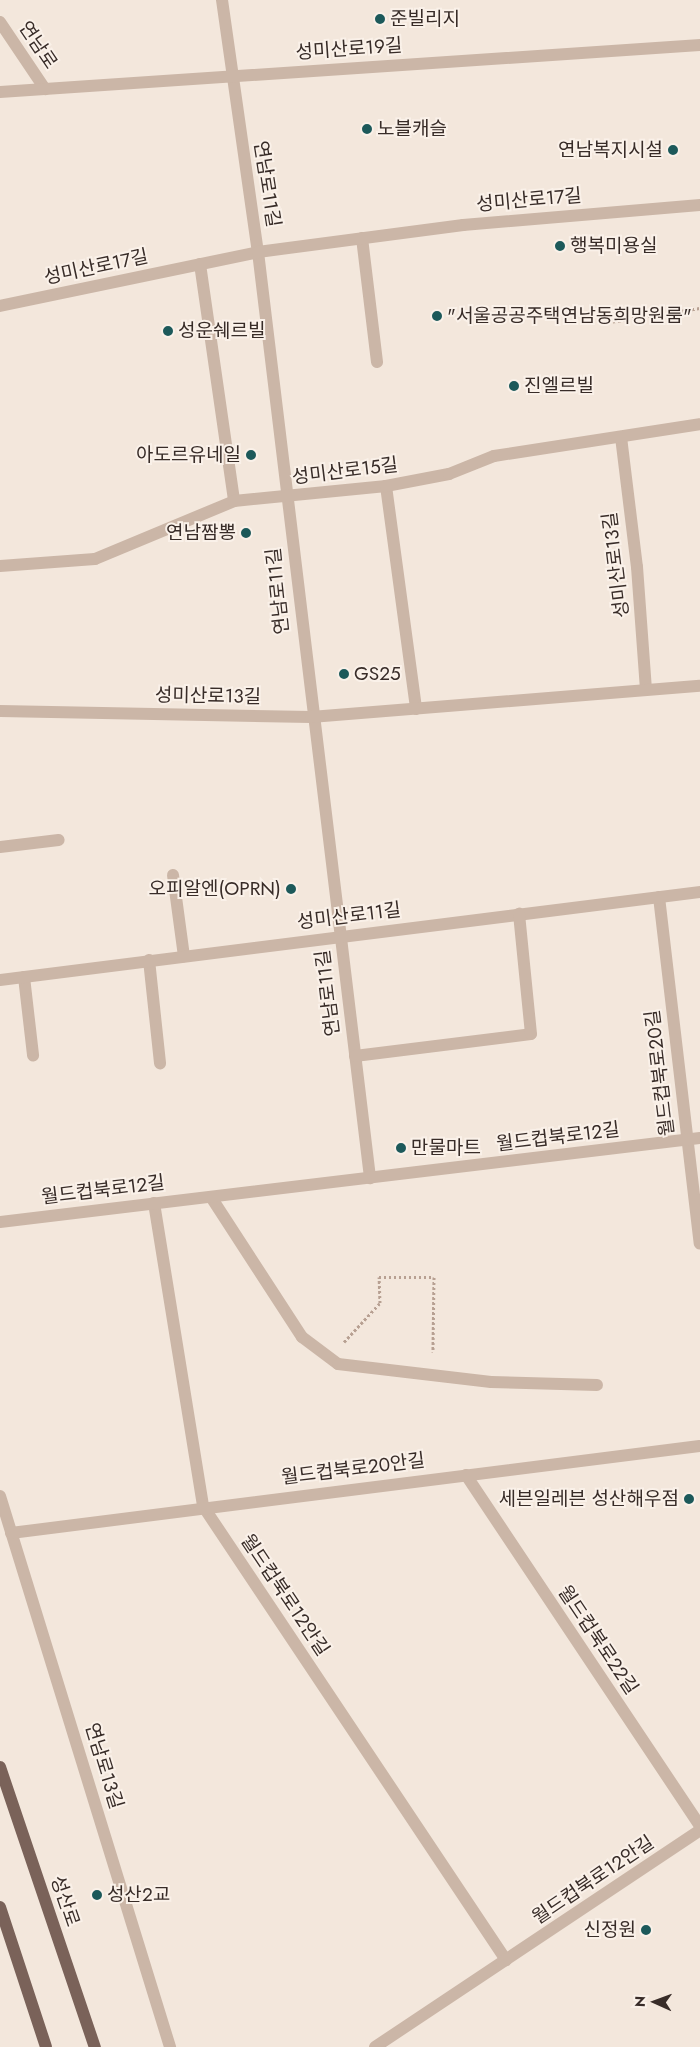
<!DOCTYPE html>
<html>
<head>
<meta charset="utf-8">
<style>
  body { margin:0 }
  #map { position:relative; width:700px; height:2047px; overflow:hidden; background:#f3e7dc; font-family:Jost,"Noto Sans KR",sans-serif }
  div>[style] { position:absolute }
  .path>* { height:3px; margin-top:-1.5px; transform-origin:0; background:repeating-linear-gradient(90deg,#b7a092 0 2.5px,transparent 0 5px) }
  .minor>* { height:12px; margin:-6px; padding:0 6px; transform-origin:6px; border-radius:6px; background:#cbb6a7 }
  .major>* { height:12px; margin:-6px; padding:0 6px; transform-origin:6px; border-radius:6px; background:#7a6259 }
  .dots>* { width:14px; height:14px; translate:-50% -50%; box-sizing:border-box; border:2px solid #faf1e9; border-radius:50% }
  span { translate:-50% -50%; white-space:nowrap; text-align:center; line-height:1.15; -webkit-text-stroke:4px #faf1e9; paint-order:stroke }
  .poi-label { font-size:19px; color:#382c28 }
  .left { translate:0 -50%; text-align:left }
  .right { translate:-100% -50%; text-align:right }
  .street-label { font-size:19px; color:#382c28 }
  .north { position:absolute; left:630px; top:1977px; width:50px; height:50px; -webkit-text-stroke:4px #faf1e9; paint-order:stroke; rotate:272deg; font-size:14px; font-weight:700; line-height:20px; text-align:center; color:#382c28 }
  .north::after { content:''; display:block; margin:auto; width:18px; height:22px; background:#382c28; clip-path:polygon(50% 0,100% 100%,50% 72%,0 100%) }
</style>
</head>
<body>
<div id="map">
  <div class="path">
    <div style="left:603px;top:323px;width:98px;rotate:-8.8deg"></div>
    <div style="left:344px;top:1342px;width:53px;rotate:-47.3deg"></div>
    <div style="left:380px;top:1303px;width:26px;rotate:-92deg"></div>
    <div style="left:379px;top:1277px;width:55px"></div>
    <div style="left:434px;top:1277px;width:75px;rotate:90.8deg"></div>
  </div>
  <div class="minor">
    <div style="left:222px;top:0;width:255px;rotate:81.9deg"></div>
    <div style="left:258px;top:252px;width:933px;rotate:83.1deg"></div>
    <div style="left:0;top:22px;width:81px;rotate:56.1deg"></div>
    <div style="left:0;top:92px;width:702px;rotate:-3.84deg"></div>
    <div style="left:362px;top:238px;width:125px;rotate:83.1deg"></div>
    <div style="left:200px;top:264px;width:239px;rotate:81.8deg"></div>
    <div style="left:0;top:306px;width:264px;rotate:-11.8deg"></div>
    <div style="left:258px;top:252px;width:207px;rotate:-7.5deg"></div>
    <div style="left:463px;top:225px;width:238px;rotate:-4.8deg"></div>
    <div style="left:621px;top:437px;width:131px;rotate:83deg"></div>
    <div style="left:637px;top:567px;width:123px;rotate:85.8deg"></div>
    <div style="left:386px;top:486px;width:225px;rotate:82.3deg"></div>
    <div style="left:0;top:566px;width:95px;rotate:-4.2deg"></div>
    <div style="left:95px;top:559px;width:151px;rotate:-22.6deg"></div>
    <div style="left:234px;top:501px;width:153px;rotate:-5.6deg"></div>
    <div style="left:386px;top:486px;width:64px;rotate:-10.8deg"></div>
    <div style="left:449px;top:474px;width:48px;rotate:-21.8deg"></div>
    <div style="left:494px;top:456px;width:208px;rotate:-8.8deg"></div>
    <div style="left:0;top:711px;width:311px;rotate:1.1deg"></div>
    <div style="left:311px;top:717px;width:390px;rotate:-4.6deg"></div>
    <div style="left:0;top:847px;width:59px;rotate:-6.8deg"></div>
    <div style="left:173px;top:875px;width:82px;rotate:82.3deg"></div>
    <div style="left:659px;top:897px;width:349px;rotate:83.3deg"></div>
    <div style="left:149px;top:960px;width:104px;rotate:83.9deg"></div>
    <div style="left:24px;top:977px;width:79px;rotate:83.4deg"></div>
    <div style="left:0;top:980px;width:706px;rotate:-7.17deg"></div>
    <div style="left:355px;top:1056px;width:177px;rotate:-7.1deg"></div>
    <div style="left:531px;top:1034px;width:121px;rotate:-95.7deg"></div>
    <div style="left:211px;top:1197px;width:167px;rotate:57deg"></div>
    <div style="left:302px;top:1337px;width:45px;rotate:36.9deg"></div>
    <div style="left:338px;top:1364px;width:154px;rotate:6.7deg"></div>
    <div style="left:491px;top:1382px;width:106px;rotate:1.6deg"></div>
    <div style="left:154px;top:1203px;width:307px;rotate:80.8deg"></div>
    <div style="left:203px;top:1506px;width:546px;rotate:56.28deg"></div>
    <div style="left:0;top:1222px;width:705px;rotate:-6.84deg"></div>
    <div style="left:466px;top:1475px;width:422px;rotate:56.3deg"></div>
    <div style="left:0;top:1496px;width:577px;rotate:72.85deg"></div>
    <div style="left:11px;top:1533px;width:694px;rotate:-7.2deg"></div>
    <div style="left:375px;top:2047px;width:391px;rotate:-33.7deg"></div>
  </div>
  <div class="major">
    <div style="left:0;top:1767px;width:296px;rotate:71.3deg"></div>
    <div style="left:0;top:1907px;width:147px;rotate:71.8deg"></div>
  </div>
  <div class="dots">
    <div style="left:380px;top:19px;background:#1c595a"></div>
    <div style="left:367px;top:129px;background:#1c595a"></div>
    <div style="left:673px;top:150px;background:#1c595a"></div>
    <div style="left:560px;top:246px;background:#1c595a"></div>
    <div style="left:437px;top:316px;background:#1c595a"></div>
    <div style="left:168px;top:331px;background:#1c595a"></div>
    <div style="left:514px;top:386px;background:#1c595a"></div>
    <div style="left:251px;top:455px;background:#1c595a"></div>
    <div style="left:246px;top:533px;background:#1c595a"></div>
    <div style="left:344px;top:674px;background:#1c595a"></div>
    <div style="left:291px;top:889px;background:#1c595a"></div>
    <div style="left:401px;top:1148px;background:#1c595a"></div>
    <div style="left:689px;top:1499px;background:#1c595a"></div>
    <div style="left:97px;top:1895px;background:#1c595a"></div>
    <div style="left:646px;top:1930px;background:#1c595a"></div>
  </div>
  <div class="poi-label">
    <span class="left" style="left:390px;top:19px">준빌리지</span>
    <span class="left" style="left:377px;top:129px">노블캐슬</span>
    <span class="right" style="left:663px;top:150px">연남복지시설</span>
    <span class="left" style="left:570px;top:246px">행복미용실</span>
    <span class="left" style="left:447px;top:316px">"서울공공주택연남동희망원룸"</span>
    <span class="left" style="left:178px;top:331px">성운쉐르빌</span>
    <span class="left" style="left:524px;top:386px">진엘르빌</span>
    <span class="right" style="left:241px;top:455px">아도르유네일</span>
    <span class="right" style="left:236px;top:533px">연남짬뽕</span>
    <span class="left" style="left:354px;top:674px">GS25</span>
    <span class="right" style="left:281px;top:889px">오피알엔(OPRN)</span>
    <span class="left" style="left:411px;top:1148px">만물마트</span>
    <span class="right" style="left:679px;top:1499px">세븐일레븐 성산해우점</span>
    <span class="left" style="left:107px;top:1895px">성산2교</span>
    <span class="right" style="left:636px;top:1930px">신정원</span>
  </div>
  <div class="street-label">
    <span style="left:38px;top:45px;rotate:56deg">연남로</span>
    <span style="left:349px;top:49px;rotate:-4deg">성미산로19길</span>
    <span style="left:267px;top:184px;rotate:81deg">연남로11길</span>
    <span style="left:529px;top:200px;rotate:-5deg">성미산로17길</span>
    <span style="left:96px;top:267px;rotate:-12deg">성미산로17길</span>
    <span style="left:345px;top:471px;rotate:-7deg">성미산로15길</span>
    <span style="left:616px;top:565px;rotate:-97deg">성미산로13길</span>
    <span style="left:278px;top:591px;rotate:-96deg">연남로11길</span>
    <span style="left:208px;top:696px;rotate:1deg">성미산로13길</span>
    <span style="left:349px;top:916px;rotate:-7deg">성미산로11길</span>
    <span style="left:328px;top:993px;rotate:-97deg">연남로11길</span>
    <span style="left:660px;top:1073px;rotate:-97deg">월드컵북로20길</span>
    <span style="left:558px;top:1137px;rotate:-7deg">월드컵북로12길</span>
    <span style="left:103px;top:1190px;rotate:-7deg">월드컵북로12길</span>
    <span style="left:353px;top:1469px;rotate:-7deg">월드컵북로20안길</span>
    <span style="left:285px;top:1595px;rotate:56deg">월드컵북로12안길</span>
    <span style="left:598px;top:1640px;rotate:56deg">월드컵북로22길</span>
    <span style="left:104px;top:1766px;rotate:73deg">연남로13길</span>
    <span style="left:593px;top:1880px;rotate:-34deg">월드컵북로12안길</span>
    <span style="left:65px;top:1901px;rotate:71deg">성산로</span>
  </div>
  <div class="north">N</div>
</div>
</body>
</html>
